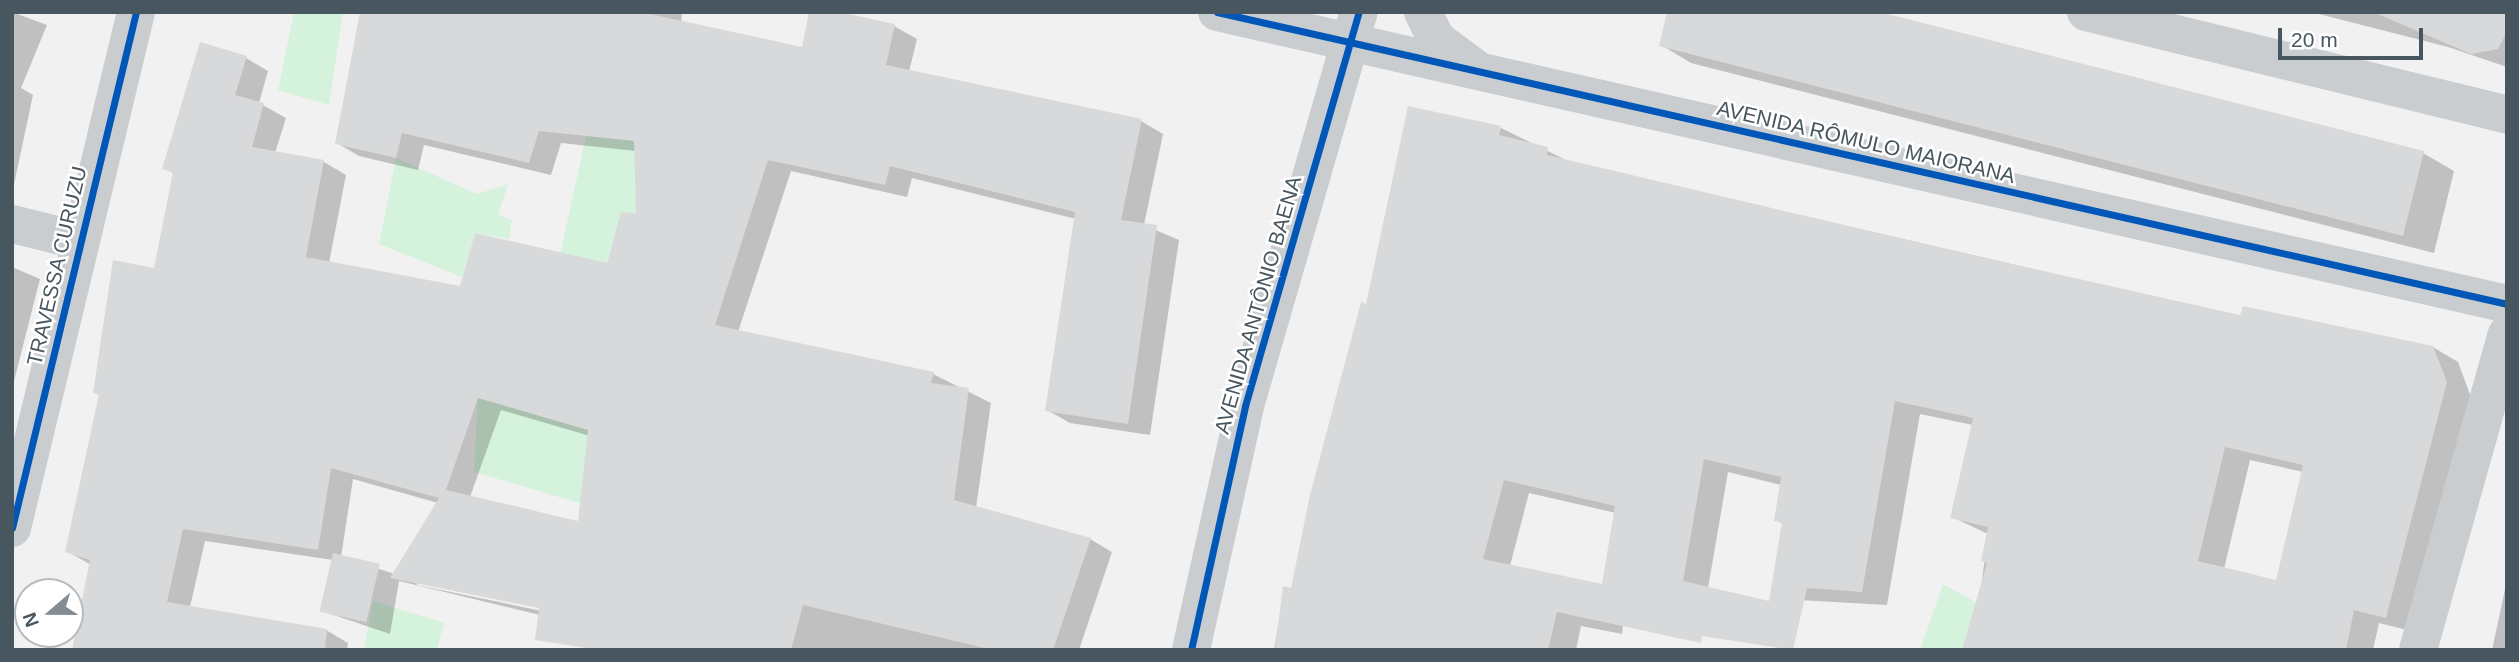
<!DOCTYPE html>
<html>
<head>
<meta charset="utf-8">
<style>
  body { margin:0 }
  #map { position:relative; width:2519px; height:662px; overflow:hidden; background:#f2f1f1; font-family:Arial,sans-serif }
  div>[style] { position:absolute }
  .green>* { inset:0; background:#d5f2dd }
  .shadow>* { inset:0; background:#0003 }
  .building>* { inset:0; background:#d8d9da; transform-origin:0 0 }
  .minor>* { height:38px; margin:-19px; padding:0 19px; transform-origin:19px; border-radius:19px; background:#cacdd0 }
  .cycleway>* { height:7px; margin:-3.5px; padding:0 3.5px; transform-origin:3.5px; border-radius:3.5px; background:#0057b8 }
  span { translate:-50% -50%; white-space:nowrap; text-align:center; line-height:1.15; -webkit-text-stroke:5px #fff; paint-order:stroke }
  .street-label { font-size:21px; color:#47565f }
  .frame { position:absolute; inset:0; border:14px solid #47565f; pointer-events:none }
  .north { position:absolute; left:14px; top:578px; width:70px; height:70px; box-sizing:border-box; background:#fff; border:2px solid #b5bbbf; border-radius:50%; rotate:250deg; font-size:19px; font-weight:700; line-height:28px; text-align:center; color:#47565f }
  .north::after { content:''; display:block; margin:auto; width:24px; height:32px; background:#838c92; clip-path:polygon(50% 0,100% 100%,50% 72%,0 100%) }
  .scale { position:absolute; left:2278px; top:28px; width:145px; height:32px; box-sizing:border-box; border:4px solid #47565f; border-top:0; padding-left:9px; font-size:21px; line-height:24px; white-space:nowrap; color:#47565f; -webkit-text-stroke:5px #fff; paint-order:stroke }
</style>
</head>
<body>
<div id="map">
  <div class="green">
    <div style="clip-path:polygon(294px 12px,343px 12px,329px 105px,278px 90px)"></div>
    <div style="clip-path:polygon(628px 122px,667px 172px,655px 215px,621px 213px,600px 285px,555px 278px,586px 136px)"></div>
    <div style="clip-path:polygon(396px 158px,477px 194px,508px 184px,498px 215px,512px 220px,509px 239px,475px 233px,462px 277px,379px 244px)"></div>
    <div style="clip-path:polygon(478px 398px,635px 427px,610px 512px,474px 472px)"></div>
    <div style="clip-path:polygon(1943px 584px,2062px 650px,1920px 650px)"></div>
    <div style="clip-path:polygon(373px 601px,444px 623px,437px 650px,364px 650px)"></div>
  </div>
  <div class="shadow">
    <div style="clip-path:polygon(12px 12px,47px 25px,21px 88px,33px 95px,12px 194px)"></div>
    <div style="clip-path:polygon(evenodd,363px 12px,682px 12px,681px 23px,803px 49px,894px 26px,917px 39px,909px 72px,1141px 121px,1163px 134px,1144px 225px,1179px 240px,1150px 435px,1070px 423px,1047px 410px,1076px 219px,912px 178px,907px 197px,791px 171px,738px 332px,933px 374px,991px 403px,976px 508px,1090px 539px,1112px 552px,1079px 650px,635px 650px,540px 615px,399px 581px,390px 634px,322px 611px,333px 560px,205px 541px,190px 607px,326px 630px,348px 643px,347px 650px,74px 650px,91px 565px,67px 551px,100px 395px,94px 392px,155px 270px,175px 174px,164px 168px,246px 58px,268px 71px,259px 103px,286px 118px,275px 153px,324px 162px,346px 175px,329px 263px,461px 288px,608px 265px,637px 215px,636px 151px,561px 143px,551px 175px,424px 145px,418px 170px,359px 156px,337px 143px,363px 12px,501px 410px,590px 436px,580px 523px,470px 497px,501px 410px,363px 12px,353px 479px,438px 503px,395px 574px,341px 557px,353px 479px,363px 12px,417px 582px,548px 608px,547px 612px,417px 585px,417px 582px)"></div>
    <div style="clip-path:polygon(2311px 12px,2507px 12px,2507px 67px,2448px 47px)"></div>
    <div style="clip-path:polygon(1661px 45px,2423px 153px,2454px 171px,2434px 253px,1691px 63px)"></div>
    <div style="clip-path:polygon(evenodd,1501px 128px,1570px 162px,2241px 317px,2244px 308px,2433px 347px,2458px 362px,2471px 397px,2411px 631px,2379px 623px,2373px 650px,1973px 650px,1988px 534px,1952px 517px,1973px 425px,1920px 414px,1887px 605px,1798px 600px,1783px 524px,1776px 520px,1781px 485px,1728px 472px,1707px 594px,1630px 589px,1616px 513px,1529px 493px,1510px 566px,1626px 600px,1622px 634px,1581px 626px,1576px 650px,1274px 650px,1285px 588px,1293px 590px,1368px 306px,1501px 128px,2250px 460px,2303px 472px,2277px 582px,2224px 569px,2250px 460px)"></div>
    <div style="clip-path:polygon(12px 267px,40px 279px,12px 389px)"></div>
    <div style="clip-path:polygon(2507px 580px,2507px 650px,2492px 650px)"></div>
  </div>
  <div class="building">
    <div style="clip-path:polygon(evenodd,360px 12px,641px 12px,802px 47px,809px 12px,839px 12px,895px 24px,886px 65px,1142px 119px,1121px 220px,1157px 225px,1128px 424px,1045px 411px,1075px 212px,890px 166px,885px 185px,768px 160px,715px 325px,934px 372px,931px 383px,969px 388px,954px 500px,1091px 538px,1053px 650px,993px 650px,803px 605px,791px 650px,598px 650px,535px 640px,539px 608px,390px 578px,439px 498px,331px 468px,318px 550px,183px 529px,167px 602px,327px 629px,325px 650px,72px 650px,90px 560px,65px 552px,99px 394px,93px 393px,113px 260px,154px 268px,173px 172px,162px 169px,200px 42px,247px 56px,235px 95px,264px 103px,252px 147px,324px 160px,306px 257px,460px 286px,475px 233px,607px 263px,621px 212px,636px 213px,634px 141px,539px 131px,529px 163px,402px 133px,396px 158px,335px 144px,360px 12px,478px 398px,588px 430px,578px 521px,446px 490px,478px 398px)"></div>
    <div style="clip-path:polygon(1667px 12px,1880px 12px,2424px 151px,2403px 236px,1659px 46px)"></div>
    <div style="clip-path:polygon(2373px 12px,2507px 12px,2507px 32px,2498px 49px,2471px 54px)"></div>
    <div style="clip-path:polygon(evenodd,1408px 106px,1501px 126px,1499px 135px,1548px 147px,1547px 155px,1967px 254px,2240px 315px,2243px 306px,2433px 346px,2447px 382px,2386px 618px,2354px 610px,2346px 650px,1962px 650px,1987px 563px,1981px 561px,1988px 527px,1950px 518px,1973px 418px,1895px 401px,1862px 592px,1807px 588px,1793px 650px,1702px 636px,1701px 643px,1557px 612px,1548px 650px,1275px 650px,1283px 586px,1291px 588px,1310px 495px,1361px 302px,1366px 304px,1408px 106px,2225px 447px,2303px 465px,2276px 580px,2198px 561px,2225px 447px,1408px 106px,1704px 459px,1781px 477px,1774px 521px,1782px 522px,1769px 601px,1683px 581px,1704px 459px,1408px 106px,1504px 480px,1615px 506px,1602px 584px,1483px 559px,1504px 480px)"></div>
    <div style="left:333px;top:553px;width:48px;height:60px;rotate:13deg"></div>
  </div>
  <div class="minor">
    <div style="left:1217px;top:12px;width:1323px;rotate:12.75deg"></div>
    <div style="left:1423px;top:12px;width:30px;rotate:64deg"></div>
    <div style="left:1436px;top:39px;width:49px;rotate:36.6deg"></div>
    <div style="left:2086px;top:12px;width:433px;rotate:13.7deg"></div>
    <div style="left:12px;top:224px;width:71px;rotate:13.8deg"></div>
    <div style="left:12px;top:528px;width:531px;rotate:-76.49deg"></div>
    <div style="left:1191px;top:650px;width:250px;rotate:-77.5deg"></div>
    <div style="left:1245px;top:406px;width:410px;rotate:-73.9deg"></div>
    <div style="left:2418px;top:650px;width:328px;rotate:-74.3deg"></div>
  </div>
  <div class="cycleway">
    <div style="left:1217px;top:12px;width:1323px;rotate:12.75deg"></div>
    <div style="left:12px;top:528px;width:531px;rotate:-76.49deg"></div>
    <div style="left:1191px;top:650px;width:250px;rotate:-77.5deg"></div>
    <div style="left:1245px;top:406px;width:410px;rotate:-73.9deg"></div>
  </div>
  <div class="street-label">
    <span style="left:1866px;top:142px;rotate:13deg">AVENIDA RÔMULO MAIORANA</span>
    <span style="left:57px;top:266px;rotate:-77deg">TRAVESSA CURUZU</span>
    <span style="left:1258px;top:305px;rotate:-74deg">AVENIDA ANTÔNIO BAENA</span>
  </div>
  <div class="frame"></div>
  <div class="north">N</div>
  <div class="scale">20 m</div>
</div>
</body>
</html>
